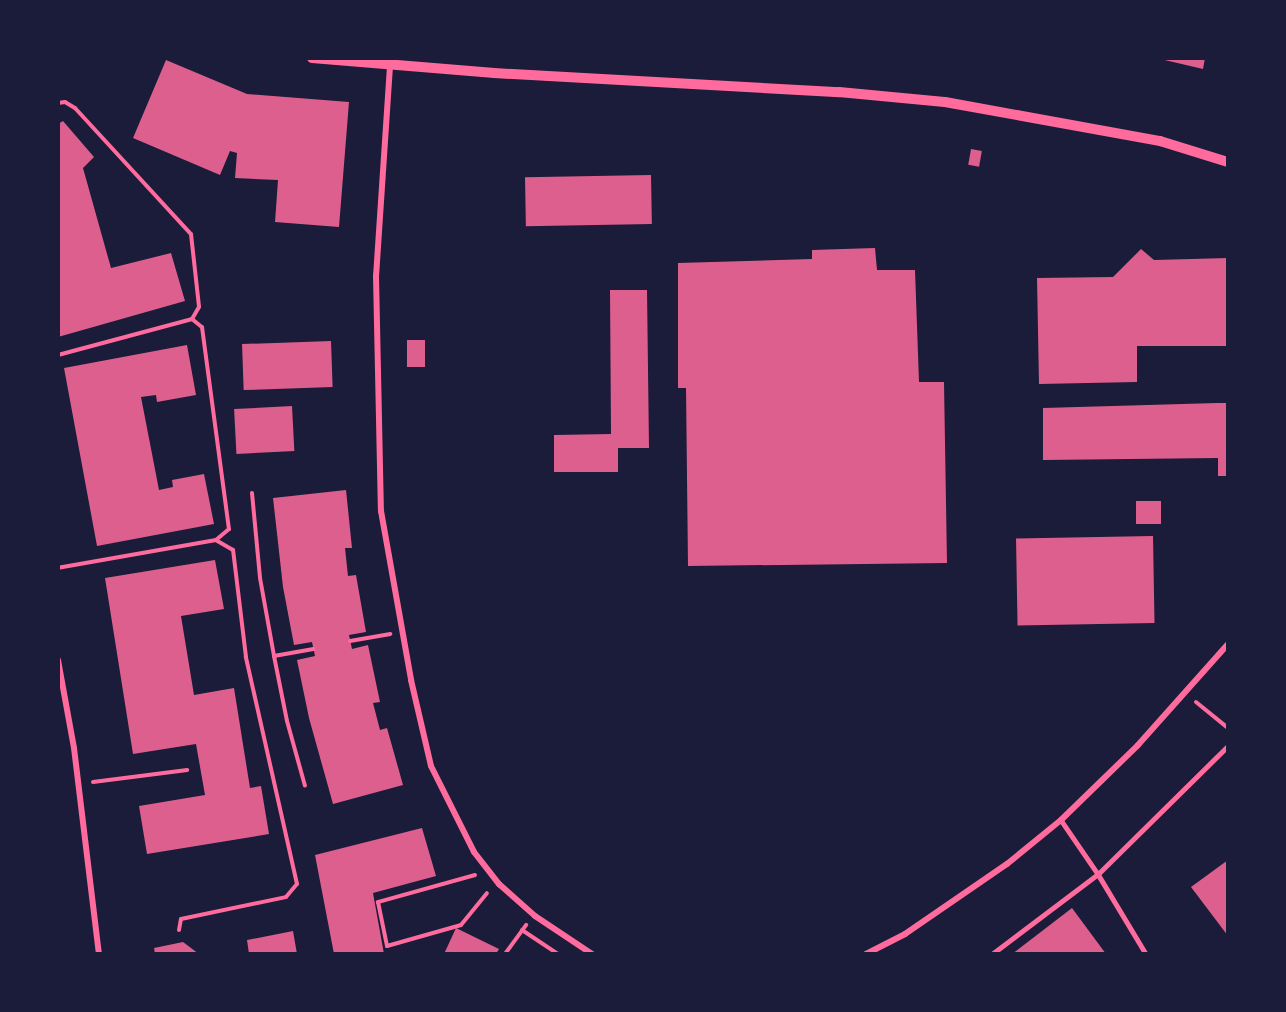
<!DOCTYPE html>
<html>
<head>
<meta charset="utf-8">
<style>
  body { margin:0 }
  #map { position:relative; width:1286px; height:1012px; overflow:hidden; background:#1b1b3a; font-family:Inter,sans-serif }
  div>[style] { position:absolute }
  .building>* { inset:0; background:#dd5f8e; transform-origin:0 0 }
  .path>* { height:4px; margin:-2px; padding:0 2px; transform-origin:2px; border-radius:2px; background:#ff6b9d }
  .service>* { height:4.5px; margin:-2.25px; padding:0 2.25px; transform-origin:2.25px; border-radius:2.25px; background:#ff6b9d }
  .minor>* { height:6px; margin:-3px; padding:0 3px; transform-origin:3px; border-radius:3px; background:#ff6b9d }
  .tertiary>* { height:10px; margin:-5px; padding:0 5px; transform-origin:5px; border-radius:5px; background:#ff6b9d }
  span { translate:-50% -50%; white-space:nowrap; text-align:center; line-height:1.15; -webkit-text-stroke:4.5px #1b1b3a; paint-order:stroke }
  .frame { position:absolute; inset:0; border:60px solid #1b1b3a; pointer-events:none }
</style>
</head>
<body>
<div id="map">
  <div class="building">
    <div style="clip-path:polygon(1156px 58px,1205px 58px,1203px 69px)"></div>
    <div style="clip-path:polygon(166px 60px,247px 94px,349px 102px,339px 227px,275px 222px,278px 180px,235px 178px,237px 153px,230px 151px,220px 175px,133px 138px)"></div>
    <div style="clip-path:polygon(63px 121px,94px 157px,83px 168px,111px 268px,171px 253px,185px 301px,58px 337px,58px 124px)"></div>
    <div style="left:971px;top:149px;width:11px;height:16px;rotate:10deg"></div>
    <div style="left:651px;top:175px;width:49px;height:126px;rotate:89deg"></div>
    <div style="clip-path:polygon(875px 248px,877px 270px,915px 270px,919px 382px,944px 382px,947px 563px,688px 566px,686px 388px,678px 388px,678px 263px,812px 259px,812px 250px)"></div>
    <div style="clip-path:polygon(1141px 249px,1154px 260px,1228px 258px,1228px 346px,1137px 346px,1137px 382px,1039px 384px,1037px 278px,1113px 277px)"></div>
    <div style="clip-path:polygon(610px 290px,647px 290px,649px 448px,618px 448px,618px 472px,554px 472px,554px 435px,611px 434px)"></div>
    <div style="left:407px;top:340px;width:18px;height:27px"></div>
    <div style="left:331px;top:341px;width:46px;height:89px;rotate:88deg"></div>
    <div style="clip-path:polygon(187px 345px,196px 395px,157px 402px,156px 395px,141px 397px,159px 490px,173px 487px,172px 480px,204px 474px,214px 524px,97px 546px,64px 368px)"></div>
    <div style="clip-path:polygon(1217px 403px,1228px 403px,1228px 476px,1218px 476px,1218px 458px,1043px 460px,1043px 408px)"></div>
    <div style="left:292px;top:406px;width:45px;height:58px;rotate:87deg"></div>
    <div style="clip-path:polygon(346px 490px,352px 548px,345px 548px,348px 576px,356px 575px,366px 632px,349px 635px,352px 649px,368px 645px,380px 702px,373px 703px,380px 730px,387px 728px,403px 785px,333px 804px,309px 718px,297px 660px,315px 656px,312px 642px,294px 645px,283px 587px,273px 498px)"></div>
    <div style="left:1136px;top:501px;width:25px;height:23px"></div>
    <div style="left:1153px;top:536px;width:87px;height:137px;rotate:89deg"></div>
    <div style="clip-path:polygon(215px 560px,224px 609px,181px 616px,194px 695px,234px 688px,250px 788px,261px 786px,269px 834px,147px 854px,139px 806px,205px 795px,196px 744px,133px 754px,105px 578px)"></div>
    <div style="clip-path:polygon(422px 828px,436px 876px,373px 893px,384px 954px,334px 954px,315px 855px)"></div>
    <div style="clip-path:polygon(1228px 860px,1228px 936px,1191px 887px)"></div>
    <div style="clip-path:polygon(1072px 908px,1106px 954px,1012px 954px)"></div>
    <div style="clip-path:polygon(456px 928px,499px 949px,496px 954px,444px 954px)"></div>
    <div style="clip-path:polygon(293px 931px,297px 954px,249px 954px,247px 940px)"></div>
    <div style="clip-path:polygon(183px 942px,199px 954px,155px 954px,154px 948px)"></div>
  </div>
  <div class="path">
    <div style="left:58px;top:103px;width:7px;rotate:-8deg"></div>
    <div style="left:65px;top:102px;width:12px;rotate:31deg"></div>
    <div style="left:75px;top:108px;width:171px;rotate:47.4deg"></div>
    <div style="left:191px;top:234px;width:73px;rotate:83.7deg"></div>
    <div style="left:199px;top:307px;width:14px;rotate:120deg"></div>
    <div style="left:192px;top:319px;width:13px;rotate:39deg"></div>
    <div style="left:202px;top:327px;width:204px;rotate:82.4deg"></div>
    <div style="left:229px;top:529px;width:17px;rotate:140deg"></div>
    <div style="left:216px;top:540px;width:160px;rotate:170deg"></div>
    <div style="left:58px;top:355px;width:139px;rotate:-15deg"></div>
    <div style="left:252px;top:493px;width:85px;rotate:84.6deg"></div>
    <div style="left:260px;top:578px;width:79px;rotate:79.8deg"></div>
    <div style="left:274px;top:656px;width:66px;rotate:78.7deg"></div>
    <div style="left:287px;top:721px;width:67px;rotate:74.5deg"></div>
    <div style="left:350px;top:641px;width:41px;rotate:-9.9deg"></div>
    <div style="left:274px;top:656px;width:40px;rotate:-10deg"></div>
    <div style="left:1196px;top:702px;width:41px;rotate:39.1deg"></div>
    <div style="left:93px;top:782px;width:95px;rotate:-7.3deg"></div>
    <div style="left:475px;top:875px;width:101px;rotate:164.4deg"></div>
    <div style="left:378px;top:902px;width:45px;rotate:78.4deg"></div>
    <div style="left:387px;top:946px;width:77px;rotate:-15.8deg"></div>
    <div style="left:461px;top:925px;width:41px;rotate:-50.9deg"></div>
    <div style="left:179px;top:930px;width:11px;rotate:-80deg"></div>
    <div style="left:181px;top:919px;width:107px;rotate:-11.8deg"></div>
    <div style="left:286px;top:897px;width:17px;rotate:-50deg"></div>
    <div style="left:297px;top:884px;width:233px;rotate:-102.7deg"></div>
    <div style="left:246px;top:657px;width:108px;rotate:-96.9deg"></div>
    <div style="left:233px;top:550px;width:20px;rotate:-150deg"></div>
    <div style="left:522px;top:930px;width:43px;rotate:33.7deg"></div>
    <div style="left:505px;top:954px;width:36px;rotate:-54deg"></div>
  </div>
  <div class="service">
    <div style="left:1061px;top:820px;width:65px;rotate:55.6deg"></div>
    <div style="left:1098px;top:874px;width:93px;rotate:59deg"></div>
    <div style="left:992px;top:954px;width:133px;rotate:-37deg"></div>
    <div style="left:1098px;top:874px;width:182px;rotate:-44.6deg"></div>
  </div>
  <div class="minor">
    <div style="left:390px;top:66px;width:210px;rotate:93.8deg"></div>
    <div style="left:376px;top:276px;width:235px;rotate:88.8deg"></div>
    <div style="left:381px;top:511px;width:172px;rotate:79.9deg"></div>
    <div style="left:411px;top:680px;width:88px;rotate:76.9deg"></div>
    <div style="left:431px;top:766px;width:96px;rotate:63.4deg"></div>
    <div style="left:474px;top:852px;width:41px;rotate:52deg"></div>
    <div style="left:499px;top:884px;width:48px;rotate:41.6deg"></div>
    <div style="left:535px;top:916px;width:69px;rotate:33.7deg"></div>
    <div style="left:58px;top:660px;width:89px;rotate:79.7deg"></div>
    <div style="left:74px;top:748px;width:208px;rotate:83.1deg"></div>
    <div style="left:866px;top:954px;width:44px;rotate:-27.1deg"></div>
    <div style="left:905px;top:934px;width:124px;rotate:-34.5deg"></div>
    <div style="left:1007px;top:864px;width:70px;rotate:-39.2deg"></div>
    <div style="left:1061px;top:820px;width:107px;rotate:-44.2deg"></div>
    <div style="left:1138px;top:745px;width:135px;rotate:-48.3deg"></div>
  </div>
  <div class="tertiary">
    <div style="left:312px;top:58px;width:183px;rotate:4.7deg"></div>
    <div style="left:494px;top:73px;width:346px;rotate:3.2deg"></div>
    <div style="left:839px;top:92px;width:106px;rotate:5.4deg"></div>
    <div style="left:945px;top:102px;width:219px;rotate:10.3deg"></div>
    <div style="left:1160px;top:141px;width:71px;rotate:17.2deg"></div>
  </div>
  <div class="frame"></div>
</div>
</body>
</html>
